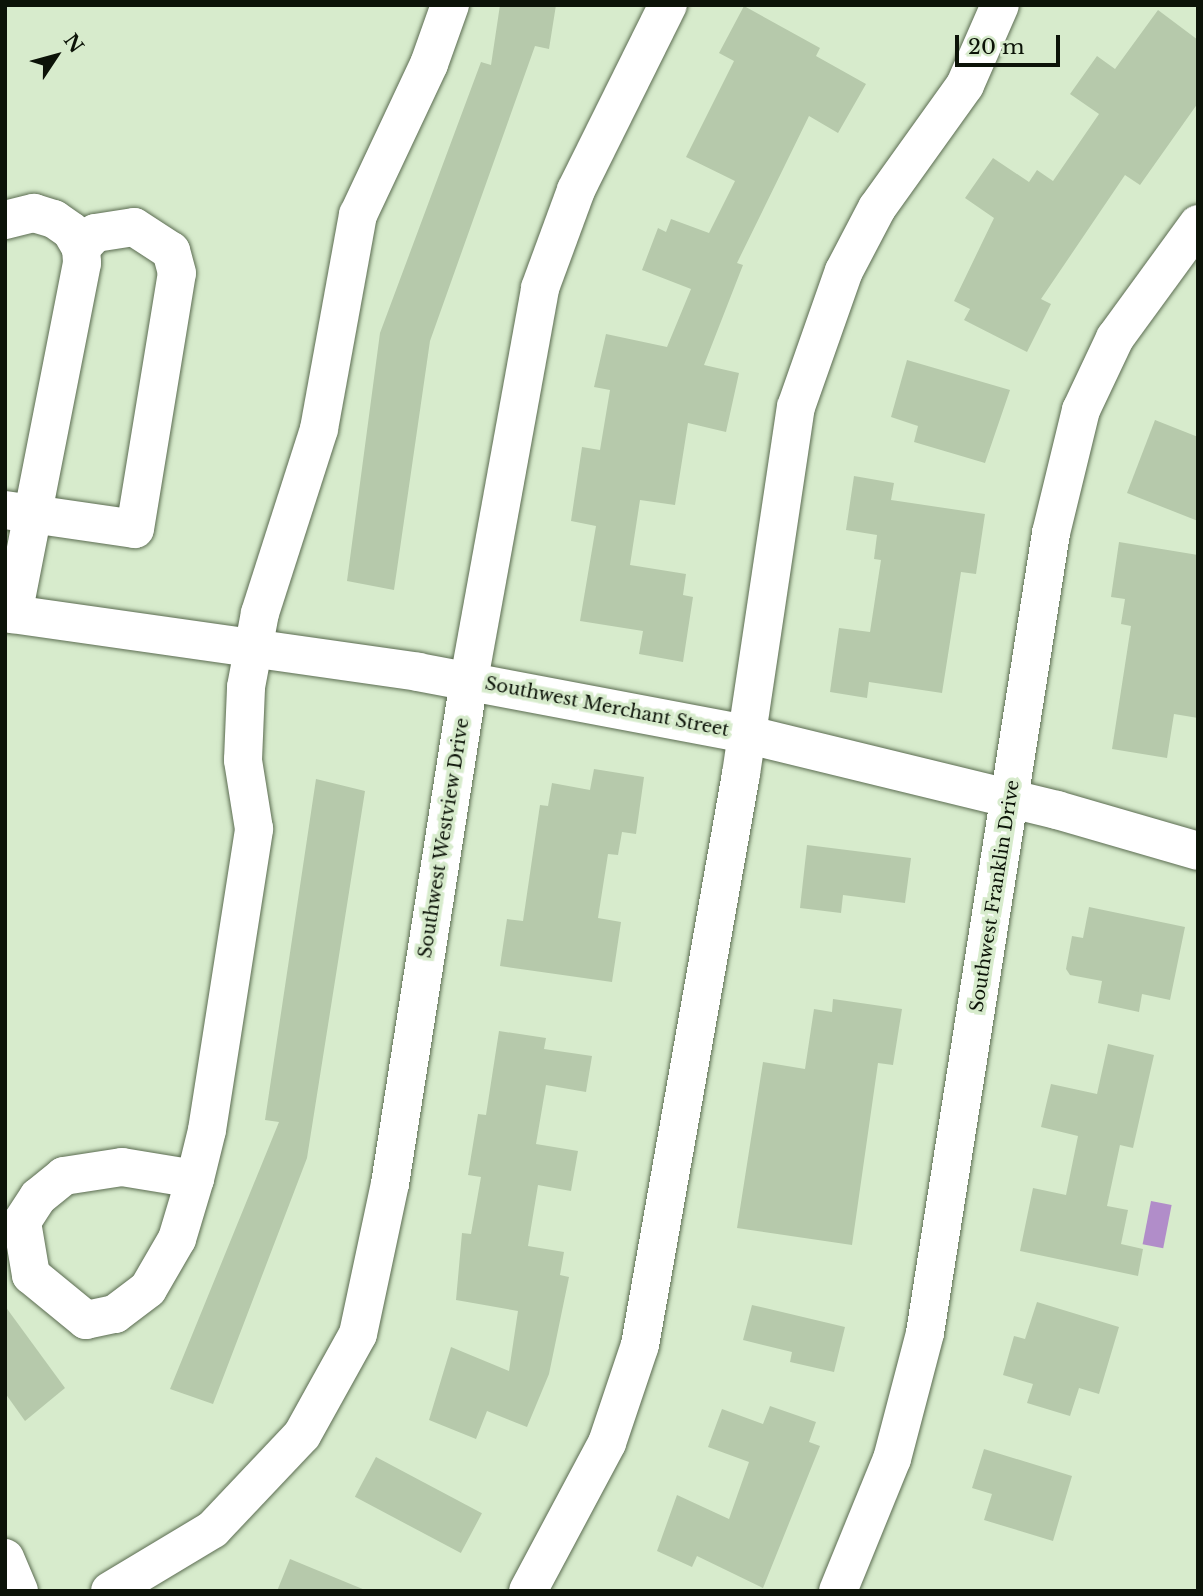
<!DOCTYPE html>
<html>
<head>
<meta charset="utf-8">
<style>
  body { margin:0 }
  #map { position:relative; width:1203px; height:1596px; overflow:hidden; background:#d7ebcc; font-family:"Libre Baskerville",serif }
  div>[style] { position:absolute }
  .water>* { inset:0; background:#b18dc9; transform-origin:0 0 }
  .building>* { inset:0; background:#b6c9ab; transform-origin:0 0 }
  .roads { filter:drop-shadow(0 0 2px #5b6c51) drop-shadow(0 0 2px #5b6c51) }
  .minor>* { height:38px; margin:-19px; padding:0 19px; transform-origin:19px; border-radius:19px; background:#fff }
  span { translate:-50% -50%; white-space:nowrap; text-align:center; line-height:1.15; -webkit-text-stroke:7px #d7ebcc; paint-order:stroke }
  .street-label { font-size:18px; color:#0c1308 }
  .frame { position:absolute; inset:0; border:7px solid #0c1308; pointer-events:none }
  .north { position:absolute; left:21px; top:21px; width:70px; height:70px; -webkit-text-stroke:5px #d7ebcc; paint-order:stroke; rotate:54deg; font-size:19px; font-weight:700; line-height:28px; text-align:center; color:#0c1308 }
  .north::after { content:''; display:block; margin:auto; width:24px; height:32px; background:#0c1308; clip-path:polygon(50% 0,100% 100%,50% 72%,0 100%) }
  .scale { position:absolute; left:955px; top:35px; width:105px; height:32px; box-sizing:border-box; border:4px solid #0c1308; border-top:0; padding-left:9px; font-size:21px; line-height:24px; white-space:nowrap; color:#0c1308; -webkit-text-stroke:5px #d7ebcc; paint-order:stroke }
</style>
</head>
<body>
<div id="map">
  <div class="water">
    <div style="left:1151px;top:1201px;width:21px;height:44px;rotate:11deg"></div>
  </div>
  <div class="building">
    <div style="clip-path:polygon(500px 5px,556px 5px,549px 49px,535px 46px,430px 341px,394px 590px,347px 581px,380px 333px,481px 62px,491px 65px)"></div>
    <div style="clip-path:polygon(744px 6px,820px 48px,816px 56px,866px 84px,838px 133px,809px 116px,737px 263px,743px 265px,704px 365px,739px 373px,726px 432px,688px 423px,675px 505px,640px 500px,630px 565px,686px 574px,683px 595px,693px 597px,683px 662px,639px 654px,643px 631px,580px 621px,596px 526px,571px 521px,582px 447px,600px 450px,610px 390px,594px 387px,606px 334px,667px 347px,691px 289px,642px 270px,658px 228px,666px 232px,671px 219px,709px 233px,735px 181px,686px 157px,734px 61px,719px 53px)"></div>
    <div style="clip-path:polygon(1158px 10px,1198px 40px,1198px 103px,1140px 185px,1125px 175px,1041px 299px,1051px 304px,1027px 352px,964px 320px,970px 309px,954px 301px,994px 218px,965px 198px,993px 158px,1029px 182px,1037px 170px,1053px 181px,1099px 114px,1070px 94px,1097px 56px,1115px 69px)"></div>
    <div style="clip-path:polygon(907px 360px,1010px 390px,985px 463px,914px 442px,918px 426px,891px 417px)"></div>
    <div style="clip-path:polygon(1155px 420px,1198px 437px,1198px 521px,1127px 493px)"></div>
    <div style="clip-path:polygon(854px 476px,894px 483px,891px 500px,985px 514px,976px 574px,961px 572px,942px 693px,869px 682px,867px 698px,830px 692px,839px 628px,870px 632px,881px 560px,874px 559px,877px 535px,846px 530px)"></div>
    <div style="clip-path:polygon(1119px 542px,1198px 555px,1198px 718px,1174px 714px,1167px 758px,1112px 749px,1131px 626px,1121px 624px,1125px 599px,1111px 597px)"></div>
    <div style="clip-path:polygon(594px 769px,644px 777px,636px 834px,622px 832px,618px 855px,608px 854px,598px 918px,621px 922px,612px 982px,500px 966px,507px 919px,523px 921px,540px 805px,548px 806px,552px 783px,590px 790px)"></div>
    <div style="clip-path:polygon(316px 779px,365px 791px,307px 1158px,213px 1404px,170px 1389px,279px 1122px,265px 1120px)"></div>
    <div style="clip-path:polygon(807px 845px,911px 858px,905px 903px,843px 895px,841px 913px,800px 908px)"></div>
    <div style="clip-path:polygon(1089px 907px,1185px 927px,1170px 1000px,1142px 994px,1139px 1012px,1098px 1003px,1102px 981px,1070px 975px,1066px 969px,1072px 936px,1083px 938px)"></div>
    <div style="clip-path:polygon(833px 999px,902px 1009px,893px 1065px,878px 1063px,852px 1245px,737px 1228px,763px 1062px,805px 1069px,814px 1009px,832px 1012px)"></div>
    <div style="clip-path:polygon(499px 1031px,546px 1038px,544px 1049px,592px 1056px,586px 1092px,546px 1085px,536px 1144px,578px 1151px,571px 1191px,538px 1185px,528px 1246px,564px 1252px,560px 1275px,569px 1277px,549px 1374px,527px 1427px,487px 1411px,476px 1439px,429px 1420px,451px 1347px,509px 1371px,518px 1311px,456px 1300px,462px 1233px,471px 1234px,481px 1177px,468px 1175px,478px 1114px,486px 1115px)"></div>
    <div style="clip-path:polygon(1108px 1044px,1154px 1055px,1133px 1148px,1120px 1145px,1107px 1206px,1128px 1210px,1121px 1244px,1143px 1249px,1138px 1276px,1020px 1251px,1033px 1188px,1066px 1195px,1078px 1136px,1041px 1127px,1051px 1084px,1097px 1094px)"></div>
    <div style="clip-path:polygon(1037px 1302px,1119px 1327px,1099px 1394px,1079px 1388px,1070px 1416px,1027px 1403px,1033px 1384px,1003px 1375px,1014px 1336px,1025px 1339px)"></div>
    <div style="clip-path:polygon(752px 1305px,845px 1327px,834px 1372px,790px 1362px,792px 1352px,743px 1340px)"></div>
    <div style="clip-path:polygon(5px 1306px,65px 1388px,25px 1421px,5px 1393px)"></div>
    <div style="clip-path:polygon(770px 1406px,816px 1422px,809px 1442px,820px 1446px,763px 1588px,697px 1556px,692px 1567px,657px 1551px,677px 1495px,729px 1519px,749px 1462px,708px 1447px,722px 1409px,763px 1424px)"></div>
    <div style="clip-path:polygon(984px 1449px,1072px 1476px,1053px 1541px,984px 1520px,992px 1494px,972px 1488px)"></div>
    <div style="left:376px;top:1457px;width:120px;height:45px;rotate:28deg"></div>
    <div style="clip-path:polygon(290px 1559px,365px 1590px,365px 1591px,277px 1591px)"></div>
  </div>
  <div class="roads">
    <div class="minor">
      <div style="left:5px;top:220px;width:30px;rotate:-14deg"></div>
      <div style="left:34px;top:213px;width:21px;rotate:17deg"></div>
      <div style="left:54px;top:219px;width:21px;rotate:35deg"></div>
      <div style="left:71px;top:231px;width:20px;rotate:60deg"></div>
      <div style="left:81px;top:248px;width:15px;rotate:86deg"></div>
      <div style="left:82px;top:263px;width:358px;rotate:101.1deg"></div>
      <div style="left:5px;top:510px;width:131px;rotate:8.3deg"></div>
      <div style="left:135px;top:529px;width:259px;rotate:-80.7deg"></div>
      <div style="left:177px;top:273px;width:23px;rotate:-105deg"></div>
      <div style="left:171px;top:251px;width:44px;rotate:-147deg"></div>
      <div style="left:134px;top:227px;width:39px;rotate:171deg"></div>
      <div style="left:95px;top:233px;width:21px;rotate:133deg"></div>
      <div style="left:5px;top:613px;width:417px;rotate:8.1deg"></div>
      <div style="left:418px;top:672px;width:333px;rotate:10.7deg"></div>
      <div style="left:745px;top:734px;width:321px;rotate:13.7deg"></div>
      <div style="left:1057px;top:810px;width:147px;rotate:16.2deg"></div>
      <div style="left:195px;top:1179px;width:74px;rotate:-170.7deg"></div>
      <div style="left:122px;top:1167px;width:59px;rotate:171.2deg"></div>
      <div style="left:64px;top:1176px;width:33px;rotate:141deg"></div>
      <div style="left:38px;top:1197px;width:30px;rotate:123deg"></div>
      <div style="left:22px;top:1222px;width:54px;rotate:80.4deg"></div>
      <div style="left:31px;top:1275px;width:71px;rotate:39.3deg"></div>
      <div style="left:86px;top:1320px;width:30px;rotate:-12deg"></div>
      <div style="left:115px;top:1314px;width:41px;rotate:-37.1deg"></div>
      <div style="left:148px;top:1289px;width:58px;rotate:-59.9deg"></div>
      <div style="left:177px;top:1239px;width:63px;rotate:-73.3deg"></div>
      <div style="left:195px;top:1179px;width:50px;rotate:-76.2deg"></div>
      <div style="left:207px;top:1130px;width:305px;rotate:-81.1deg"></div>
      <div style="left:254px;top:829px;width:70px;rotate:-99.1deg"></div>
      <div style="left:243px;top:760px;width:73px;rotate:-87.6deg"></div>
      <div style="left:246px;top:687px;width:75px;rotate:-79.3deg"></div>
      <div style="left:260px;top:613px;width:193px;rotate:-72.2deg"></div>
      <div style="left:319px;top:429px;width:218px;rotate:-79.7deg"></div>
      <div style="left:358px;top:215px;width:167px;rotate:-64.8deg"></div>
      <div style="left:429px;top:64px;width:63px;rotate:-70.4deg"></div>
      <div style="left:5px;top:1558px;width:36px;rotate:67deg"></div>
      <div style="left:110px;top:1591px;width:120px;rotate:-31deg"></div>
      <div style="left:213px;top:1529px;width:129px;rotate:-46.6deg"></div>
      <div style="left:302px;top:1435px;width:115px;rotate:-61deg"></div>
      <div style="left:358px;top:1334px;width:153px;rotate:-78deg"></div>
      <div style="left:390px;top:1184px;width:510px;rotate:-81.09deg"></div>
      <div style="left:469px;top:680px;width:398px;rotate:-79.7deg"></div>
      <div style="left:540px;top:288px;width:104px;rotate:-69.8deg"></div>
      <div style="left:576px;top:190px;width:207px;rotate:-63.6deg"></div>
      <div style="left:528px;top:1591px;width:168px;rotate:-61.9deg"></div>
      <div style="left:607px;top:1443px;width:103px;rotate:-71.4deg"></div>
      <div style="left:640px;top:1345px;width:580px;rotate:-79.97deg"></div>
      <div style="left:741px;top:774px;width:371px;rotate:-81.5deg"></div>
      <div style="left:796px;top:407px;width:144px;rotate:-70.6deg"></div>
      <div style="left:844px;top:271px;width:71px;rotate:-62.4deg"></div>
      <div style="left:877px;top:208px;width:151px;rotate:-54.4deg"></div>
      <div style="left:965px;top:85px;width:87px;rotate:-66.4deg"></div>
      <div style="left:838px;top:1591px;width:143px;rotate:-67.8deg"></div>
      <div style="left:892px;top:1459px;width:130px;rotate:-75.3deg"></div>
      <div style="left:925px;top:1333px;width:810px;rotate:-81.05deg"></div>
      <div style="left:1051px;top:533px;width:127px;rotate:-76.3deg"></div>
      <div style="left:1081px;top:410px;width:80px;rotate:-64.7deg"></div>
      <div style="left:1115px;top:338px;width:141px;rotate:-53.9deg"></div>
    </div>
  </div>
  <div class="street-label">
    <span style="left:607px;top:707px;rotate:11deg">Southwest Merchant Street</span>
    <span style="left:444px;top:838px;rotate:-81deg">Southwest Westview Drive</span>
    <span style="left:995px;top:896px;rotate:-81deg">Southwest Franklin Drive</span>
  </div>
  <div class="frame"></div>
  <div class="north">N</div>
  <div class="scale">20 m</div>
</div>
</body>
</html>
